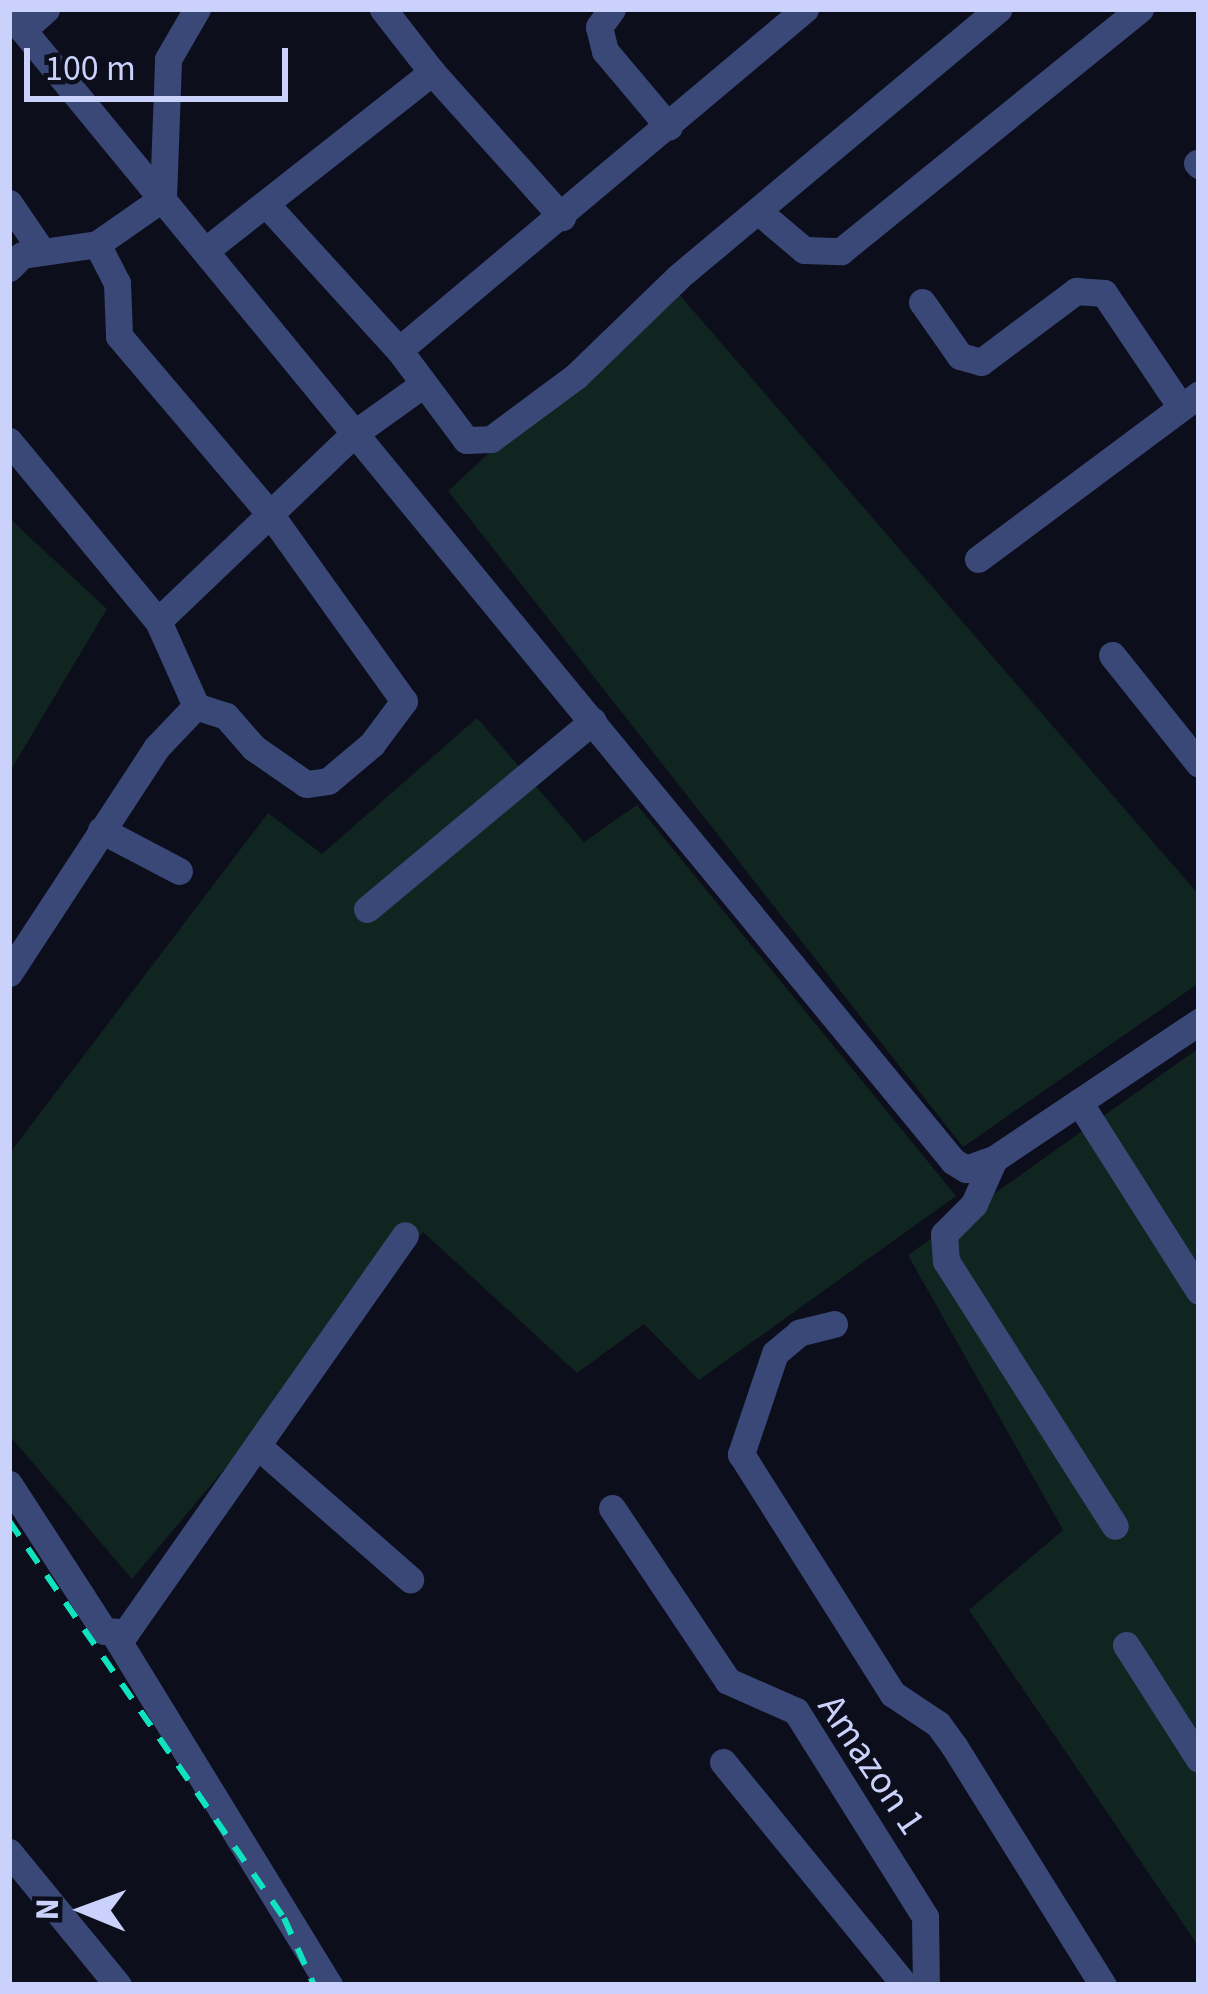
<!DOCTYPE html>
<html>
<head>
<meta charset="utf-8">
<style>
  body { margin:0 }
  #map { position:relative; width:1208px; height:1994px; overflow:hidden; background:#0c0e1c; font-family:"Source Sans 3",sans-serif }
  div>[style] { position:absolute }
  .green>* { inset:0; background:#10251f }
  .minor>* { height:27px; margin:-13.5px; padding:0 13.5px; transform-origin:13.5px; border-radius:13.5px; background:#3a4878 }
  .rail>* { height:6px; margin-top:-3px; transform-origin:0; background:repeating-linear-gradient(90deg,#0fe3bf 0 18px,transparent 0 33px) }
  span { translate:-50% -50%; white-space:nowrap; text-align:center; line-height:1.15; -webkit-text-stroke:9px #0c0e1c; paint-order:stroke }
  .street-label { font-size:39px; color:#cad2fc }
  .frame { position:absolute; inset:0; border:12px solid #cad2fc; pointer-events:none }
  .north { position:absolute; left:24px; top:1850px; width:120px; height:120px; -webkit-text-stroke:9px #0c0e1c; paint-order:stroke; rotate:271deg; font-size:33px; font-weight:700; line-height:48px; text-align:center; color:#cad2fc }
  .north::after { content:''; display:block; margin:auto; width:42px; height:54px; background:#cad2fc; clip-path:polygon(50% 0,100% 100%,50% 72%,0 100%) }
  .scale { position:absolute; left:24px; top:48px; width:264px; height:54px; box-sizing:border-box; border:6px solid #cad2fc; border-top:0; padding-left:15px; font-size:36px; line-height:42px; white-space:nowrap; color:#cad2fc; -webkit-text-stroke:9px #0c0e1c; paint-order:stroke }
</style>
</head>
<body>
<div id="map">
  <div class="green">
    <div style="clip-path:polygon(671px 285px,1199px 895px,1199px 983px,963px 1147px,448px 491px)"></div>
    <div style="clip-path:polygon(9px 518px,107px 609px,9px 773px)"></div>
    <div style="clip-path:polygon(477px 718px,584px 842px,637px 805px,956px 1196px,699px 1380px,644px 1324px,577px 1373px,423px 1232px,132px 1579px,9px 1435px,9px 1154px,268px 813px,322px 854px)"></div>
    <div style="clip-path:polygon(1199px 1048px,1199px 1947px,969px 1610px,1063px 1530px,908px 1255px)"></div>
  </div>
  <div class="minor">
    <div style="left:612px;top:9px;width:22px;rotate:126deg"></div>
    <div style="left:599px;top:27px;width:25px;rotate:76deg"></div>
    <div style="left:605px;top:51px;width:99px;rotate:49.9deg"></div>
    <div style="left:805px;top:9px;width:530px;rotate:139.97deg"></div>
    <div style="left:399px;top:350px;width:112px;rotate:53.3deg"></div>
    <div style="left:466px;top:440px;width:25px;rotate:-2deg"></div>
    <div style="left:491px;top:439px;width:106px;rotate:-36.5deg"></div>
    <div style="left:576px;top:376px;width:142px;rotate:-44.1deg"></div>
    <div style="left:678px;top:277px;width:418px;rotate:-39.9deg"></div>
    <div style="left:9px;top:13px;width:1486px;rotate:50.57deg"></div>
    <div style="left:953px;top:1161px;width:15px;rotate:32deg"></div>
    <div style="left:966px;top:1169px;width:30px;rotate:-20deg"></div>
    <div style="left:994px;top:1159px;width:247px;rotate:-33.8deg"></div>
    <div style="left:23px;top:30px;width:31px;rotate:-42deg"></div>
    <div style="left:432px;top:72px;width:195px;rotate:48.1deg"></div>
    <div style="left:1197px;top:163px;width:3px;rotate:45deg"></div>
    <div style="left:9px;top:203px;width:57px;rotate:55.8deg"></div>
    <div style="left:266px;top:204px;width:197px;rotate:47.7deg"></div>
    <div style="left:758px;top:211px;width:60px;rotate:40.3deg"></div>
    <div style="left:804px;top:250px;width:37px;rotate:2deg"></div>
    <div style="left:841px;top:251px;width:385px;rotate:-39deg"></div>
    <div style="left:97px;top:244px;width:44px;rotate:62.9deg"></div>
    <div style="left:117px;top:283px;width:53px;rotate:87.8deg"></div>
    <div style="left:119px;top:336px;width:233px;rotate:49.7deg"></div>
    <div style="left:270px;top:514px;width:230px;rotate:54.4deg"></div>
    <div style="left:404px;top:701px;width:54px;rotate:126.7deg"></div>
    <div style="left:372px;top:744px;width:57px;rotate:139.9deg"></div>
    <div style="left:328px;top:781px;width:22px;rotate:172deg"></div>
    <div style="left:306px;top:784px;width:63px;rotate:-145.3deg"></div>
    <div style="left:254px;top:748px;width:43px;rotate:-131.2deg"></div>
    <div style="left:226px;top:716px;width:32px;rotate:-162deg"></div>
    <div style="left:206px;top:250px;width:288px;rotate:-38.2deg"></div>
    <div style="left:432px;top:72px;width:80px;rotate:-127.9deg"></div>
    <div style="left:9px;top:268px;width:18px;rotate:-45deg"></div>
    <div style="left:22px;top:255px;width:76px;rotate:-8.3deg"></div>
    <div style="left:97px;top:244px;width:80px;rotate:-34.9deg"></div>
    <div style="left:163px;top:198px;width:139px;rotate:-87.9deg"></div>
    <div style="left:168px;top:59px;width:58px;rotate:-59.9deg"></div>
    <div style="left:922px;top:302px;width:66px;rotate:54.9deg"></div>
    <div style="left:960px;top:356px;width:22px;rotate:16deg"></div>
    <div style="left:981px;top:362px;width:119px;rotate:-36.8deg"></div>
    <div style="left:1076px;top:291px;width:28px;rotate:4deg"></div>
    <div style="left:1104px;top:293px;width:138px;rotate:56deg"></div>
    <div style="left:9px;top:441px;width:234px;rotate:50.4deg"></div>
    <div style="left:978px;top:559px;width:276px;rotate:-36.7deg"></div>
    <div style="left:1112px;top:655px;width:139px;rotate:51.4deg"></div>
    <div style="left:101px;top:830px;width:88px;rotate:27.7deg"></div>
    <div style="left:367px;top:909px;width:294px;rotate:-39.8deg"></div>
    <div style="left:9px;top:973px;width:269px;rotate:-56.8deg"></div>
    <div style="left:156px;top:748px;width:58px;rotate:-46.4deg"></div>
    <div style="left:196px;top:706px;width:93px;rotate:-114.1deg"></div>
    <div style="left:158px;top:621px;width:272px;rotate:-43.7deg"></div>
    <div style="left:355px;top:433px;width:82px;rotate:-35.6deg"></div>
    <div style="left:1079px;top:1102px;width:224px;rotate:57.6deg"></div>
    <div style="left:994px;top:1159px;width:49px;rotate:114deg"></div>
    <div style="left:974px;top:1204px;width:42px;rotate:135deg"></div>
    <div style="left:944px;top:1234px;width:27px;rotate:86deg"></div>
    <div style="left:946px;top:1261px;width:314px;rotate:57.5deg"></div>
    <div style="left:834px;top:1324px;width:36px;rotate:166deg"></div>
    <div style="left:799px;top:1333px;width:31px;rotate:140deg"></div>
    <div style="left:775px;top:1353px;width:107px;rotate:108.6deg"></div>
    <div style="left:741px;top:1454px;width:284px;rotate:57.7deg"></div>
    <div style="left:893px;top:1694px;width:54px;rotate:33.7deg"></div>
    <div style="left:938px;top:1724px;width:27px;rotate:54deg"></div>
    <div style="left:954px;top:1746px;width:282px;rotate:58.1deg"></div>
    <div style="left:259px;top:1447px;width:201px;rotate:41.2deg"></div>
    <div style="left:9px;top:1484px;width:175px;rotate:57.1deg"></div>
    <div style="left:104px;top:1631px;width:22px;rotate:3deg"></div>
    <div style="left:126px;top:1632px;width:485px;rotate:-54.9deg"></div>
    <div style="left:612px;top:1508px;width:208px;rotate:56.2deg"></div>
    <div style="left:728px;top:1681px;width:74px;rotate:23.8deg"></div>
    <div style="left:796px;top:1711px;width:243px;rotate:57.9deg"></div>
    <div style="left:925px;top:1917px;width:68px;rotate:89.2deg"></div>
    <div style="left:114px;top:1634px;width:412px;rotate:58.5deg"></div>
    <div style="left:1126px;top:1645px;width:135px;rotate:57.4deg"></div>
    <div style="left:723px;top:1762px;width:288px;rotate:50.8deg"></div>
    <div style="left:9px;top:1852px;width:172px;rotate:50.7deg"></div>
  </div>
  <div class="rail">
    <div style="left:9px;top:1521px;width:483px;rotate:55.3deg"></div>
    <div style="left:284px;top:1918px;width:73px;rotate:65.9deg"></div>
  </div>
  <div class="street-label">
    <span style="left:871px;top:1765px;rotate:56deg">Amazon 1</span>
  </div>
  <div class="frame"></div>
  <div class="north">N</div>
  <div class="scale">100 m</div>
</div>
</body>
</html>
